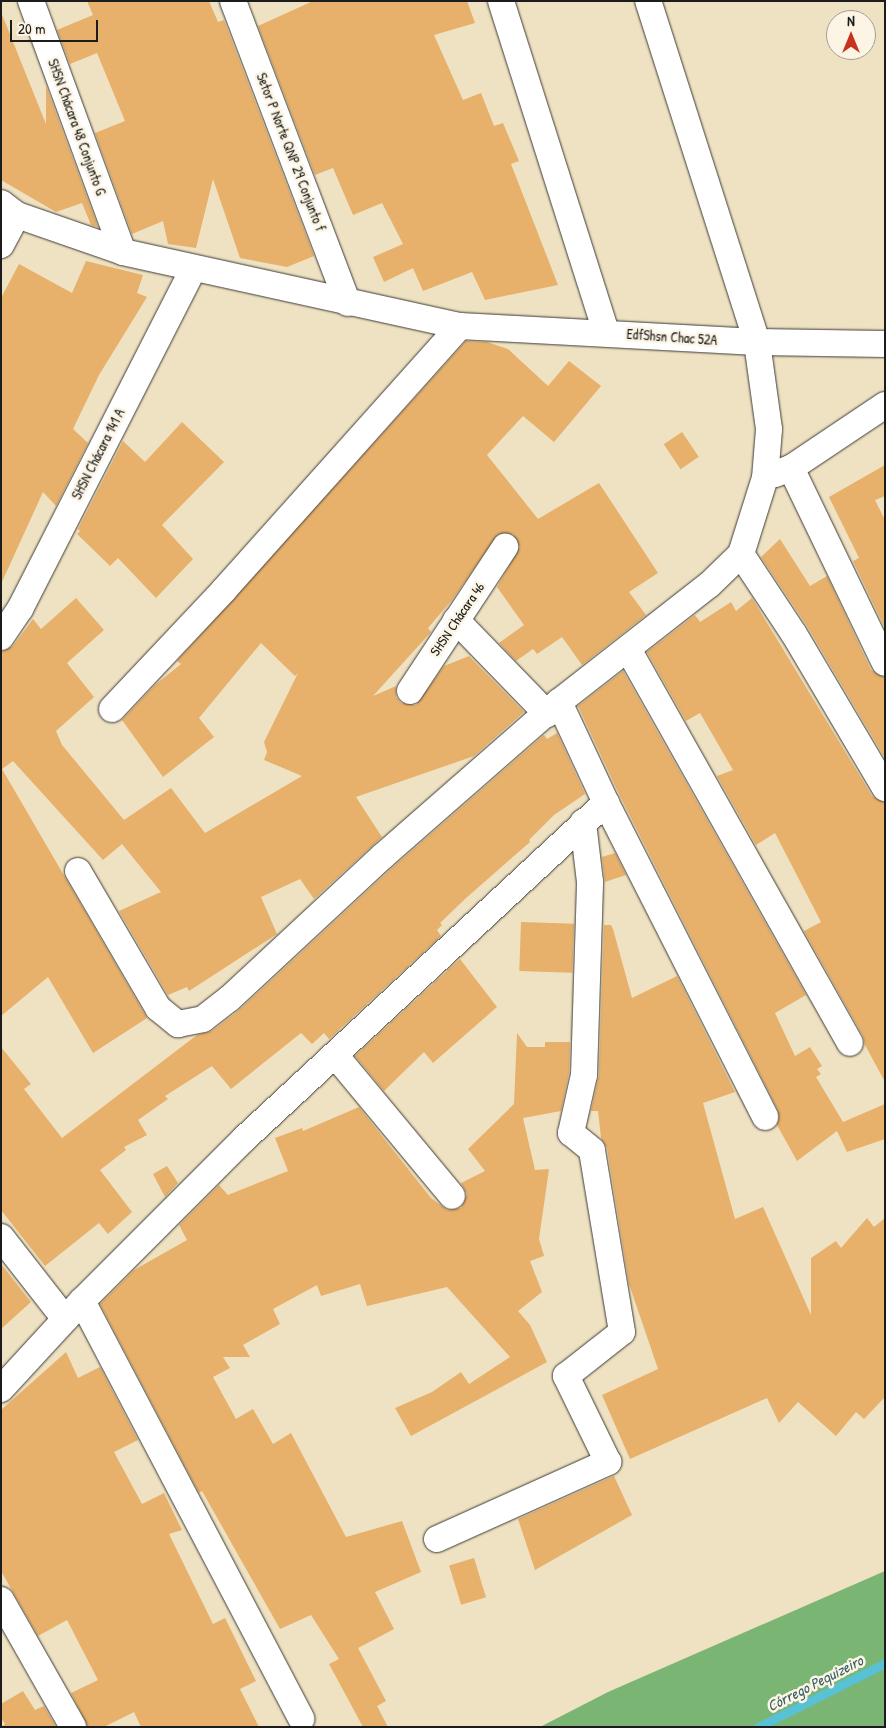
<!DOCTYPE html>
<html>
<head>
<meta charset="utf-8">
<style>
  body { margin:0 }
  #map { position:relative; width:886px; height:1728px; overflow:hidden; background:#efe2c2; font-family:"Patrick Hand",sans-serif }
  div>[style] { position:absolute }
  .forest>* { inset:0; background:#7ab573 }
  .stream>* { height:9px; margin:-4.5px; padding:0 4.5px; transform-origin:4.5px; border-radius:4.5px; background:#58c1d4 }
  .building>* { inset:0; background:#e7b06b; transform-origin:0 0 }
  .roads { filter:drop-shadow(0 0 1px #3c3a35) drop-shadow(0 0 1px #3c3a35) }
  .street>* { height:26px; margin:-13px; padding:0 13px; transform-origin:13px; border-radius:13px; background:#fff }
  span { translate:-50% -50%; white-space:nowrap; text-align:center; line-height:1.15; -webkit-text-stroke:5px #fcf5e5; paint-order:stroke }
  .street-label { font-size:14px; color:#1c1c1c }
  .water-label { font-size:15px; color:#345e66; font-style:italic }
  .frame { position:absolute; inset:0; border:2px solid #1c1c1c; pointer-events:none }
  .north { position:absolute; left:826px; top:10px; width:50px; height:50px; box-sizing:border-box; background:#fcf5e5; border:1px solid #a29e95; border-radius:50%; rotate:0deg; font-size:14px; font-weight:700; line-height:20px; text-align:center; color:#1c1c1c }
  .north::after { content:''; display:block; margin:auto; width:18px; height:22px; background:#c8321e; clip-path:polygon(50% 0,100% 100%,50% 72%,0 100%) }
  .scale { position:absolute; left:10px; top:20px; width:88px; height:22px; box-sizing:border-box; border:2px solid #1c1c1c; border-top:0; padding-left:6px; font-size:15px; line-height:18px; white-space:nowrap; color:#1c1c1c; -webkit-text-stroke:4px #fcf5e5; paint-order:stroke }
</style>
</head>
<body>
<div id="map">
  <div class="forest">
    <div style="clip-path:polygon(885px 1571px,885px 1727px,540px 1727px,608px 1692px)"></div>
  </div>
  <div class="stream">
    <div style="left:758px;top:1727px;width:142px;rotate:-26.7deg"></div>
  </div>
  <div class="building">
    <div style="clip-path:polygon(87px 1px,209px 1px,218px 22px,224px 20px,314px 256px,287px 267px,240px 258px,213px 179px,196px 248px,168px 244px,163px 221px,132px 234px,95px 133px,125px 121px,97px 53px,70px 64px,57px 30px,93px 15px)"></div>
    <div style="clip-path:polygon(313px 1px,467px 1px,475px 23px,434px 35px,463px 100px,481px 93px,494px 126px,503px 123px,519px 161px,511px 164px,558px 285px,485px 300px,472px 272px,423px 291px,413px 268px,384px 282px,373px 257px,403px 244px,382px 203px,353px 215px,333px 168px,315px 175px,258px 26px)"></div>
    <div style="clip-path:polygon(1px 12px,46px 124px,46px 86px,98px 227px,91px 225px,82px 203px,56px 212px,1px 180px)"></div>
    <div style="clip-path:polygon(86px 261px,143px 275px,137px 293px,147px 297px,99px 375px,73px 429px,88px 443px,56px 506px,43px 492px,1px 584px,1px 298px,19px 264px,72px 293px)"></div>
    <div style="clip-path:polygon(466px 341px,487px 342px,508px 349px,548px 386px,569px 361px,601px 386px,554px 442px,523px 416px,487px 455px,538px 519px,599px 483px,658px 573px,629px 592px,646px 615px,582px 665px,562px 637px,537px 654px,533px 649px,516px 661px,499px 643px,524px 625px,497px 587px,520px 547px,513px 534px,498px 534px,452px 600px,428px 628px,431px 632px,373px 696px,396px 686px,396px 697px,401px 703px,416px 705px,444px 666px,469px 656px,524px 712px,474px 756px,356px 797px,382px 837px,314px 899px,300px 879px,261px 897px,277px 934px,189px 991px,187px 987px,168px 995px,119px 911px,161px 892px,122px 844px,103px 860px,13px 761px,2px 769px,147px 1018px,93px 1053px,48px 977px,1px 1016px,1px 652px,13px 646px,33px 619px,41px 629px,76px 598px,104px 630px,67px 663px,94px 697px,56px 731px,62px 745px,124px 820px,171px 788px,205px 833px,302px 776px,264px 760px,267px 752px,264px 742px,298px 673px,295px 676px,261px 643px,199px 718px,214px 737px,163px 777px,122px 720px,155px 685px,181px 664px,177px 661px)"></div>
    <div style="clip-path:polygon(182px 422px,224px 462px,162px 525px,193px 559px,156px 598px,118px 558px,110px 566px,77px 534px,80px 531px,78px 529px,123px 441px,145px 462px)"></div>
    <div style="left:682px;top:432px;width:30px;height:22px;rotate:56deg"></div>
    <div style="clip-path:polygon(885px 465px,885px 496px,875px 500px,885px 520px,885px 628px,853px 561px,859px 558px,829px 497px)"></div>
    <div style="clip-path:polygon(780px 539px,810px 586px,827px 576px,871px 670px,885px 678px,885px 758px,807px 626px,761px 557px)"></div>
    <div style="clip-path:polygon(752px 598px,872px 796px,885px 803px,885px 1082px,865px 1045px,863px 1036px,804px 931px,821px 922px,775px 833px,756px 845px,717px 776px,733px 770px,700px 713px,686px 721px,647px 652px,695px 615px,700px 622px,731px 602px,736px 611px)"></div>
    <div style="clip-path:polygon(623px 671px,806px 995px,775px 1013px,795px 1056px,810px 1047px,822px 1066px,817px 1069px,821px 1074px,816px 1077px,843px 1122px,885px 1104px,885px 1139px,847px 1152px,837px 1131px,797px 1161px,777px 1125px,778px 1110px,620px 796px,578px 706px)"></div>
    <div style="clip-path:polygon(557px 733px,585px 794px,554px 815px,529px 840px,530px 842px,465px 899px,440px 923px,442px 925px,437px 930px,441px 936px,329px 1039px,324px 1033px,312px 1044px,301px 1033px,231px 1089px,212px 1066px,165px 1096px,168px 1099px,138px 1120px,147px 1135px,124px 1147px,126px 1150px,100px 1170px,132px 1212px,108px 1234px,99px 1223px,45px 1266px,1px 1210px,1px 1047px,31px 1084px,24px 1089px,62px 1138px,197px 1035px,212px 1031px,238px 1011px,393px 867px,544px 735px,547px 739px)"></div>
    <div style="clip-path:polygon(615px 853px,626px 875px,605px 882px,602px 857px)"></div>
    <div style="left:521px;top:922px;width:53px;height:49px;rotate:2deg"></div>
    <div style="clip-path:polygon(604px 925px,611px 925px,613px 929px,632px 998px,677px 976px,735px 1092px,703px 1103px,735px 1219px,763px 1207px,811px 1315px,811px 1258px,836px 1241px,841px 1248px,867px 1218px,874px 1227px,885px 1218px,885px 1397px,864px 1419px,856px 1412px,836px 1436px,798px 1402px,779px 1423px,767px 1398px,630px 1459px,602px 1395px,658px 1369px,629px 1284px,607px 1148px,601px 1138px,598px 1111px,591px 1111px,599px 1075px)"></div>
    <div style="clip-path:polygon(460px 959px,497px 1007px,433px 1063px,424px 1052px,384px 1091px,355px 1056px)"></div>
    <div style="clip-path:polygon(517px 1033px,527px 1047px,545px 1047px,545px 1042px,570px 1042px,569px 1073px,561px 1111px,523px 1118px,535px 1170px,549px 1169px,539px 1239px,544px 1256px,530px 1261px,542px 1292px,518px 1311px,530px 1325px,547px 1362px,411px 1436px,395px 1408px,432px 1392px,461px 1372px,469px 1384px,510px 1357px,447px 1287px,367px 1306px,360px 1284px,321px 1296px,317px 1285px,273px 1309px,280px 1324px,243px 1345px,250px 1357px,223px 1357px,230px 1368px,213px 1377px,236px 1419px,253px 1409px,273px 1444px,291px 1433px,346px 1537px,402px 1521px,421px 1572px,375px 1592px,394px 1629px,358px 1648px,386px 1701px,377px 1706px,388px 1727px,363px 1727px,329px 1664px,339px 1659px,311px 1615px,280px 1629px,202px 1491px,199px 1493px,100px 1304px,134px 1270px,187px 1240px,179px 1225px,219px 1185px,228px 1195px,288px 1171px,275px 1138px,302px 1128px,303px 1131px,359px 1107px,431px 1198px,447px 1210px,461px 1208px,467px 1194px,461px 1183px,485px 1171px,468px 1149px,514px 1104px)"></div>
    <div style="clip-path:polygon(167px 1166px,178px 1183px,165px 1197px,153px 1174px)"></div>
    <div style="clip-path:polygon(1px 1264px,31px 1302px,1px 1329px)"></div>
    <div style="clip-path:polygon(66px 1352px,78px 1378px,100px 1367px,138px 1440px,114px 1452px,142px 1504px,164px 1493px,182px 1530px,169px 1534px,213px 1624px,225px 1618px,256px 1681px,240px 1689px,259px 1727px,141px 1727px,134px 1712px,104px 1727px,88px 1727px,71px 1693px,98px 1680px,67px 1620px,38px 1636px,1px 1571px,1px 1410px)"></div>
    <div style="clip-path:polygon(614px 1476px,632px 1515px,535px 1570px,518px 1519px)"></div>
    <div style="left:474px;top:1558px;width:41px;height:26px;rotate:73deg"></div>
    <div style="clip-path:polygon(23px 1691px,35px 1710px,44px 1706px,56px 1727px,1px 1727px,5px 1724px,1px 1718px,1px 1704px)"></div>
  </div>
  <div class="roads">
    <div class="street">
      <div style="left:31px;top:1px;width:267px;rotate:69.9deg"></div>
      <div style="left:233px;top:1px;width:323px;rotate:69.2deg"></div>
      <div style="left:501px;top:1px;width:347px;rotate:72.4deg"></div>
      <div style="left:1px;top:203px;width:20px;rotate:37deg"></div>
      <div style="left:17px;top:215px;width:112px;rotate:19.2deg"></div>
      <div style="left:123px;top:252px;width:345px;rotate:12.4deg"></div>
      <div style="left:460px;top:326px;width:297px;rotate:3.1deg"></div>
      <div style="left:757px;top:342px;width:128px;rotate:0.9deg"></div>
      <div style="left:1px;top:245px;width:34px;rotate:-62deg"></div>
      <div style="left:791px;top:468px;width:216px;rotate:64.3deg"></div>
      <div style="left:775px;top:474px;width:17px;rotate:-21deg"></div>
      <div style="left:791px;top:468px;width:113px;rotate:-33.8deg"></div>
      <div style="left:741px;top:554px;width:96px;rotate:56.5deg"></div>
      <div style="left:794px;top:634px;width:179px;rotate:59.4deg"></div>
      <div style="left:456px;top:620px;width:131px;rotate:45.9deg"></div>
      <div style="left:1px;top:637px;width:34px;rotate:-56deg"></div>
      <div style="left:20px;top:609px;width:381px;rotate:-63deg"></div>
      <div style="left:628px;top:649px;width:452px;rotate:60.6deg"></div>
      <div style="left:410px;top:691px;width:173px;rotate:-56.6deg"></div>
      <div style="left:559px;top:702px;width:111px;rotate:65deg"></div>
      <div style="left:606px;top:803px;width:352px;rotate:63.1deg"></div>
      <div style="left:112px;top:709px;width:163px;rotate:-46.7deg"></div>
      <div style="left:224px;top:590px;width:354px;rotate:-48.2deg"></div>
      <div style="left:78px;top:871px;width:159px;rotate:59.7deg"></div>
      <div style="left:158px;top:1008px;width:26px;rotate:39deg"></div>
      <div style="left:178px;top:1024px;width:25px;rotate:-11deg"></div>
      <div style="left:203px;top:1019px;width:33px;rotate:-38deg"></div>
      <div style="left:229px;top:999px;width:210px;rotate:-42.9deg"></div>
      <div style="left:383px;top:856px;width:234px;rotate:-41.2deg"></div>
      <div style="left:559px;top:702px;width:190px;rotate:-38deg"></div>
      <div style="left:709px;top:585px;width:45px;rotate:-44.1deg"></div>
      <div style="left:741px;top:554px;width:80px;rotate:-72.5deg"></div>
      <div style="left:765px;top:478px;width:49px;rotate:-85.3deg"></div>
      <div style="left:769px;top:429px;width:88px;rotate:-97.9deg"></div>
      <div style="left:757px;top:342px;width:358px;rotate:-107.7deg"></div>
      <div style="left:335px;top:1055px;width:183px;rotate:50.3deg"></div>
      <div style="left:1px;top:1237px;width:104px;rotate:52deg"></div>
      <div style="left:82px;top:1301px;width:472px;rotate:62.3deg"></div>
      <div style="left:1px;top:1389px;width:120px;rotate:-47.4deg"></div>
      <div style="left:82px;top:1301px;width:229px;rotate:-45deg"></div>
      <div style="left:244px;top:1139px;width:494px;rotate:-42.9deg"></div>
      <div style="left:437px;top:1539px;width:188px;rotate:-24.2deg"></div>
      <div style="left:608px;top:1462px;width:96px;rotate:-116deg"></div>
      <div style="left:566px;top:1376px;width:71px;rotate:-38.2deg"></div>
      <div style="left:622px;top:1332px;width:184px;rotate:-99.4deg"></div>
      <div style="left:592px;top:1150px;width:27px;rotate:-141deg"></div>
      <div style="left:571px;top:1133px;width:59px;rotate:-77.4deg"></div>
      <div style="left:584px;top:1075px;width:193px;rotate:-88.2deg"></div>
      <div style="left:590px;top:882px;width:60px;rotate:-96.7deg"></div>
      <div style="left:1px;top:1600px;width:146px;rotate:60.4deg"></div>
    </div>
  </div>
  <div class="street-label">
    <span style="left:77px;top:127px;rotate:70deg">SHSN Chácara 48 Conjunto G</span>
    <span style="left:291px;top:152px;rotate:69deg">Setor P Norte QNP 29 Conjunto f</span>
    <span style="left:672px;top:337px;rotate:4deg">EdfShsn Chac 52A</span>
    <span style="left:98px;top:454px;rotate:-63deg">SHSN Chácara 141 A</span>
    <span style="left:457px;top:619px;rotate:-56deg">SHSN Chácara 46</span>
  </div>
  <div class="water-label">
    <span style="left:815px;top:1683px;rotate:-27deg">Córrego Pequizeiro</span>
  </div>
  <div class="frame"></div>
  <div class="north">N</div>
  <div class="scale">20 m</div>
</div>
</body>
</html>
